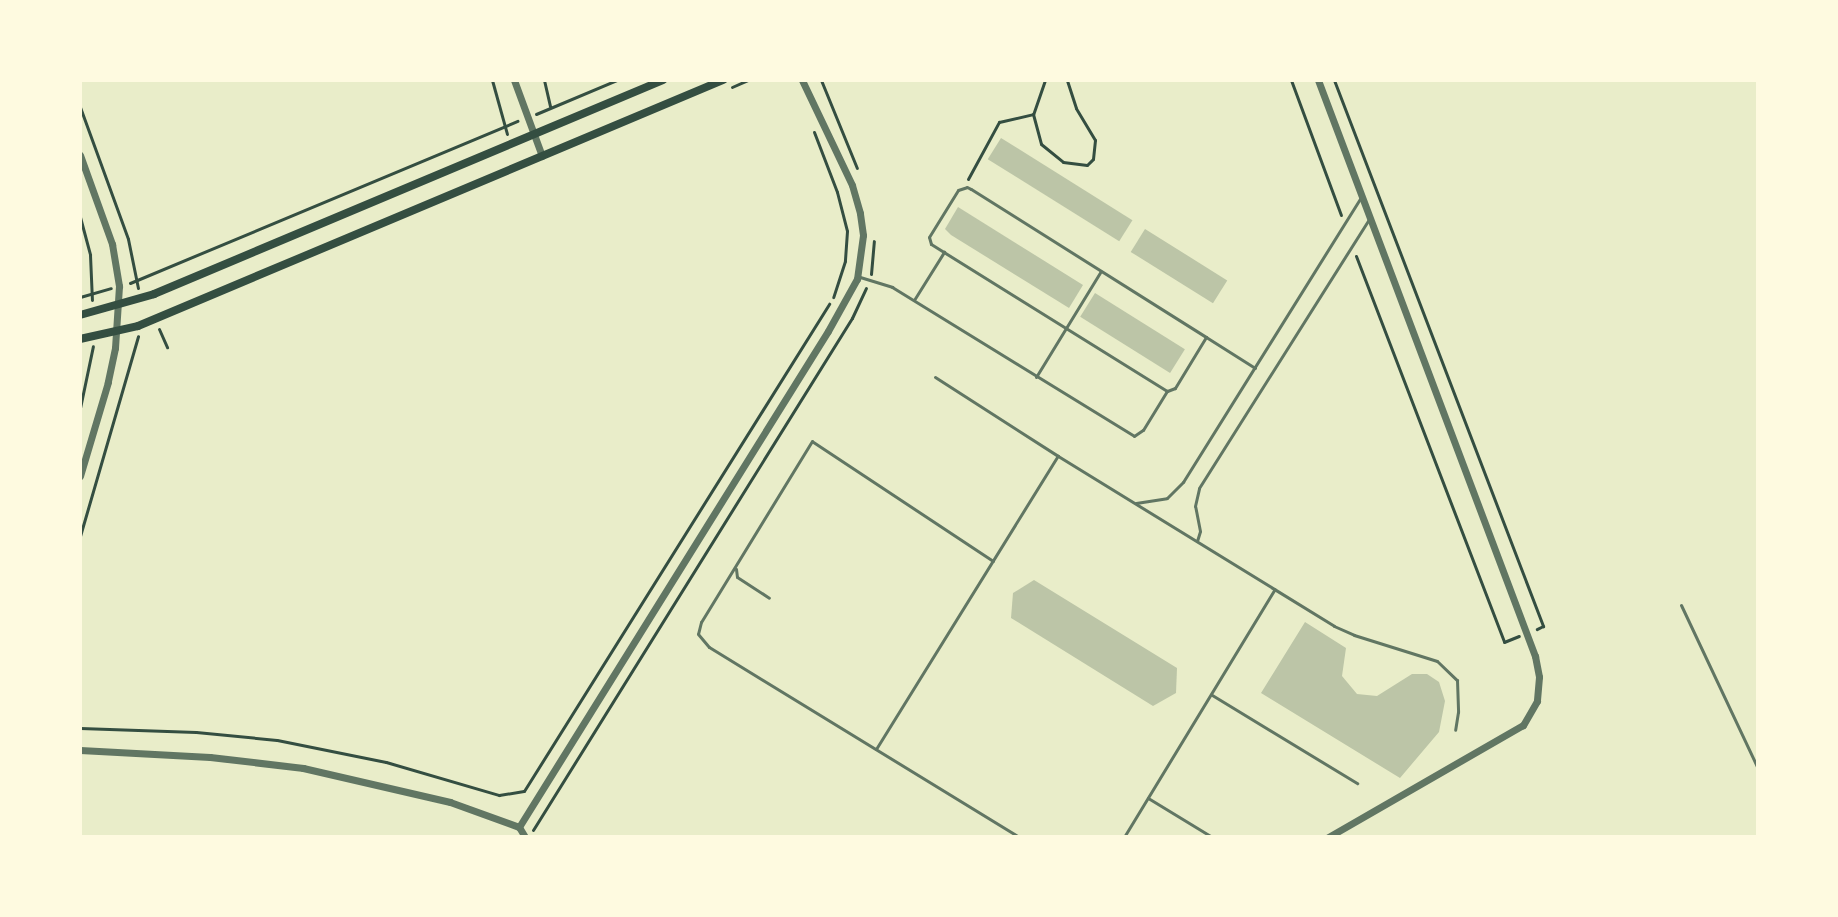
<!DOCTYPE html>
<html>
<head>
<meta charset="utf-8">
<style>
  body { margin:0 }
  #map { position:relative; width:1838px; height:917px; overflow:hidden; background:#e9edc9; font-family:Raleway,sans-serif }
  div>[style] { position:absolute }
  .building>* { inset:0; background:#bcc5a7; transform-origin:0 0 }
  .path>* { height:3px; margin:-1.5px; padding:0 1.5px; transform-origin:1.5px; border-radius:1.5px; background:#344e41 }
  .service>* { height:3px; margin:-1.5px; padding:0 1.5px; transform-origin:1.5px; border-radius:1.5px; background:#617663 }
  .tertiary>* { height:7px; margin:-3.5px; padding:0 3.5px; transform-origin:3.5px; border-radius:3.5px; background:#617663 }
  .secondary>* { height:8px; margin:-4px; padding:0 4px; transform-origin:4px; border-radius:4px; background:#344e41 }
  span { translate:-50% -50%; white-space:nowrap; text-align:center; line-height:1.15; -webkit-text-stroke:8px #fefae0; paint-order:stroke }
  .frame { position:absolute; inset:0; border:82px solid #fefae0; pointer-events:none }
</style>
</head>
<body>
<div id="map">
  <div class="building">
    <div style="left:1001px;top:138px;width:155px;height:25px;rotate:32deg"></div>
    <div style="clip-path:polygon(958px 207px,1083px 285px,1069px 308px,951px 235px,945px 229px)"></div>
    <div style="left:1145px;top:229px;width:97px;height:27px;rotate:32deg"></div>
    <div style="left:1095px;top:293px;width:106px;height:28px;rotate:32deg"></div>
    <div style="clip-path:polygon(1034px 580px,1177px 668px,1176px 693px,1153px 706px,1011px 618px,1013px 593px)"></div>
    <div style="clip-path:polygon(1305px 622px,1346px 648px,1342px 676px,1357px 694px,1377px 696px,1412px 674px,1427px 674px,1439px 682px,1445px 701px,1439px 732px,1400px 778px,1261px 693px)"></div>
  </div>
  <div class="path">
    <div style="left:492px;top:80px;width:56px;rotate:74.5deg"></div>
    <div style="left:544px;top:80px;width:27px;rotate:77deg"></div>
    <div style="left:821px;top:80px;width:95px;rotate:67.8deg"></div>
    <div style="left:1045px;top:80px;width:36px;rotate:109deg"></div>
    <div style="left:1033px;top:114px;width:31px;rotate:75deg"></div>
    <div style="left:1041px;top:144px;width:28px;rotate:39deg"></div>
    <div style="left:1063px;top:162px;width:24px;rotate:7deg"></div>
    <div style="left:1087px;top:165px;width:8px;rotate:-45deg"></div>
    <div style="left:1093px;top:159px;width:19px;rotate:-84deg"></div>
    <div style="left:1095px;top:140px;width:37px;rotate:-121deg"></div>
    <div style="left:1076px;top:108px;width:29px;rotate:-108deg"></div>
    <div style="left:1291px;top:80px;width:144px;rotate:69.7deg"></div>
    <div style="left:1334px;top:80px;width:585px;rotate:69.05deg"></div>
    <div style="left:1543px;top:626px;width:7px;rotate:153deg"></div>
    <div style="left:732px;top:87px;width:17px;rotate:-24deg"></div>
    <div style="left:80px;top:107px;width:140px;rotate:70deg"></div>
    <div style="left:128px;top:239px;width:50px;rotate:78.5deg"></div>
    <div style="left:536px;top:114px;width:88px;rotate:-22.8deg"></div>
    <div style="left:814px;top:132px;width:64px;rotate:69deg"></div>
    <div style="left:837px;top:192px;width:40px;rotate:75.6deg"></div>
    <div style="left:847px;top:231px;width:30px;rotate:94deg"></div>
    <div style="left:845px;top:261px;width:38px;rotate:108deg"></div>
    <div style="left:968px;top:179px;width:65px;rotate:-61.5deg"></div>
    <div style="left:999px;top:122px;width:35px;rotate:-13deg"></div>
    <div style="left:80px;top:217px;width:39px;rotate:75deg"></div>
    <div style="left:90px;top:255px;width:45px;rotate:87.5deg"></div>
    <div style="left:1356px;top:256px;width:413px;rotate:69deg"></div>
    <div style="left:1504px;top:642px;width:16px;rotate:-22deg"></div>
    <div style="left:871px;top:274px;width:33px;rotate:-85deg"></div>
    <div style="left:130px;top:283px;width:420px;rotate:-22.7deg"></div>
    <div style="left:80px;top:297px;width:32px;rotate:-16deg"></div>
    <div style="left:159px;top:329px;width:20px;rotate:66deg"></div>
    <div style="left:80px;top:408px;width:63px;rotate:-78.2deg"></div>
    <div style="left:80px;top:536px;width:208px;rotate:-73.8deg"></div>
    <div style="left:80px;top:728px;width:116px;rotate:2deg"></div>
    <div style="left:196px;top:732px;width:81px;rotate:5.6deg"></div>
    <div style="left:277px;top:740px;width:111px;rotate:11.4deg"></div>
    <div style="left:386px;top:762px;width:118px;rotate:16.3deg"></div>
    <div style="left:499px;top:795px;width:25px;rotate:-9deg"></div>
    <div style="left:524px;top:791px;width:575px;rotate:-57.94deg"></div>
    <div style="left:533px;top:830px;width:603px;rotate:-58.08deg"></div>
    <div style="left:852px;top:318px;width:33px;rotate:-65deg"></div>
  </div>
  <div class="service">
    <div style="left:860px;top:277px;width:34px;rotate:17deg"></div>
    <div style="left:892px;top:287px;width:284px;rotate:31.6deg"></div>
    <div style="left:1134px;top:436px;width:11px;rotate:-34deg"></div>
    <div style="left:1143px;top:430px;width:46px;rotate:-58.4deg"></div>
    <div style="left:914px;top:300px;width:57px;rotate:-58deg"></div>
    <div style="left:1206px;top:337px;width:60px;rotate:121.3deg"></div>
    <div style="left:1175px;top:388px;width:9px;rotate:159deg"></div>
    <div style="left:1167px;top:391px;width:278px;rotate:-148.1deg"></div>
    <div style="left:931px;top:244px;width:7px;rotate:-106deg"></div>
    <div style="left:929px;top:237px;width:55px;rotate:-58.3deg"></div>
    <div style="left:958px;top:190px;width:9px;rotate:-18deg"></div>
    <div style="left:967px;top:187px;width:4px;rotate:27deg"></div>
    <div style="left:971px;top:189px;width:278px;rotate:32.2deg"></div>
    <div style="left:1206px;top:337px;width:58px;rotate:32.3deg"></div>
    <div style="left:935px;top:377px;width:146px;rotate:32.7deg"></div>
    <div style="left:1036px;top:377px;width:124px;rotate:-58.5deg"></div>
    <div style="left:1136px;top:503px;width:31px;rotate:-9deg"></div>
    <div style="left:1167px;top:498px;width:23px;rotate:-45deg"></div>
    <div style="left:1183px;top:482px;width:334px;rotate:-58deg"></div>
    <div style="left:1197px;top:541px;width:10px;rotate:-73deg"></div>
    <div style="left:1200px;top:531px;width:25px;rotate:-101deg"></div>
    <div style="left:1195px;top:506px;width:18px;rotate:-77deg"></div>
    <div style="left:1199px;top:488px;width:318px;rotate:-57.7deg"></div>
    <div style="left:993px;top:561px;width:217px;rotate:-146.5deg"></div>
    <div style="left:812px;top:441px;width:212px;rotate:121.5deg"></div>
    <div style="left:701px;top:622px;width:12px;rotate:104deg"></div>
    <div style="left:698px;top:634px;width:17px;rotate:50deg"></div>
    <div style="left:709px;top:647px;width:364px;rotate:31.5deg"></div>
    <div style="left:736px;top:569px;width:8px;rotate:83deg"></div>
    <div style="left:737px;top:577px;width:38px;rotate:33deg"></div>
    <div style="left:1681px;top:605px;width:181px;rotate:64.8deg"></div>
    <div style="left:1212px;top:695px;width:170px;rotate:31.3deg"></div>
    <div style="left:876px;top:749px;width:345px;rotate:-58.2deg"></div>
    <div style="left:1058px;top:456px;width:324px;rotate:31.6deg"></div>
    <div style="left:1334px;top:626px;width:22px;rotate:24deg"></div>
    <div style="left:1354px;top:635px;width:87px;rotate:17.4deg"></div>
    <div style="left:1437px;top:661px;width:28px;rotate:44deg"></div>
    <div style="left:1457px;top:680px;width:32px;rotate:88deg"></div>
    <div style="left:1458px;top:712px;width:18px;rotate:99deg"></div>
    <div style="left:1148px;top:798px;width:75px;rotate:31.4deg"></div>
    <div style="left:1124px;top:837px;width:290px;rotate:-58.7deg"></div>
  </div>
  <div class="tertiary">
    <div style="left:514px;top:80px;width:81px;rotate:69.8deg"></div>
    <div style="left:1318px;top:80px;width:616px;rotate:69.36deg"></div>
    <div style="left:1535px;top:656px;width:21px;rotate:79deg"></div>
    <div style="left:1539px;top:677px;width:24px;rotate:95deg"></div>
    <div style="left:1537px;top:701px;width:28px;rotate:120deg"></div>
    <div style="left:1523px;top:725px;width:225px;rotate:150.1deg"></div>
    <div style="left:80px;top:155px;width:95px;rotate:70.2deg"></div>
    <div style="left:112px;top:244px;width:43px;rotate:80.5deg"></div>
    <div style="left:119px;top:286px;width:62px;rotate:93.7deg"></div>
    <div style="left:115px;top:348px;width:35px;rotate:102deg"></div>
    <div style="left:108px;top:382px;width:98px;rotate:106.6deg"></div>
    <div style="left:80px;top:750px;width:130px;rotate:3.1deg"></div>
    <div style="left:210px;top:757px;width:94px;rotate:6.7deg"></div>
    <div style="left:303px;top:768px;width:151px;rotate:13deg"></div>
    <div style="left:450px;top:802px;width:73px;rotate:19.9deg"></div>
    <div style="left:519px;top:827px;width:12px;rotate:59deg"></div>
    <div style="left:519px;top:827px;width:584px;rotate:-58.08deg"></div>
    <div style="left:828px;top:331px;width:60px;rotate:-60.9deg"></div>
    <div style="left:857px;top:279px;width:44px;rotate:-82.2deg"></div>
    <div style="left:863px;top:235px;width:22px;rotate:-98deg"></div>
    <div style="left:860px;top:213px;width:29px;rotate:-106deg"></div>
    <div style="left:852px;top:185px;width:116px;rotate:-115.5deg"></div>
  </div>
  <div class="secondary">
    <div style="left:80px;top:315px;width:77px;rotate:-15.8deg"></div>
    <div style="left:154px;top:294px;width:552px;rotate:-22.8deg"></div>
    <div style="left:80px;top:339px;width:59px;rotate:-12.6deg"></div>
    <div style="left:138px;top:326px;width:635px;rotate:-22.81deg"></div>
  </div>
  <div class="frame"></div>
</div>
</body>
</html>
